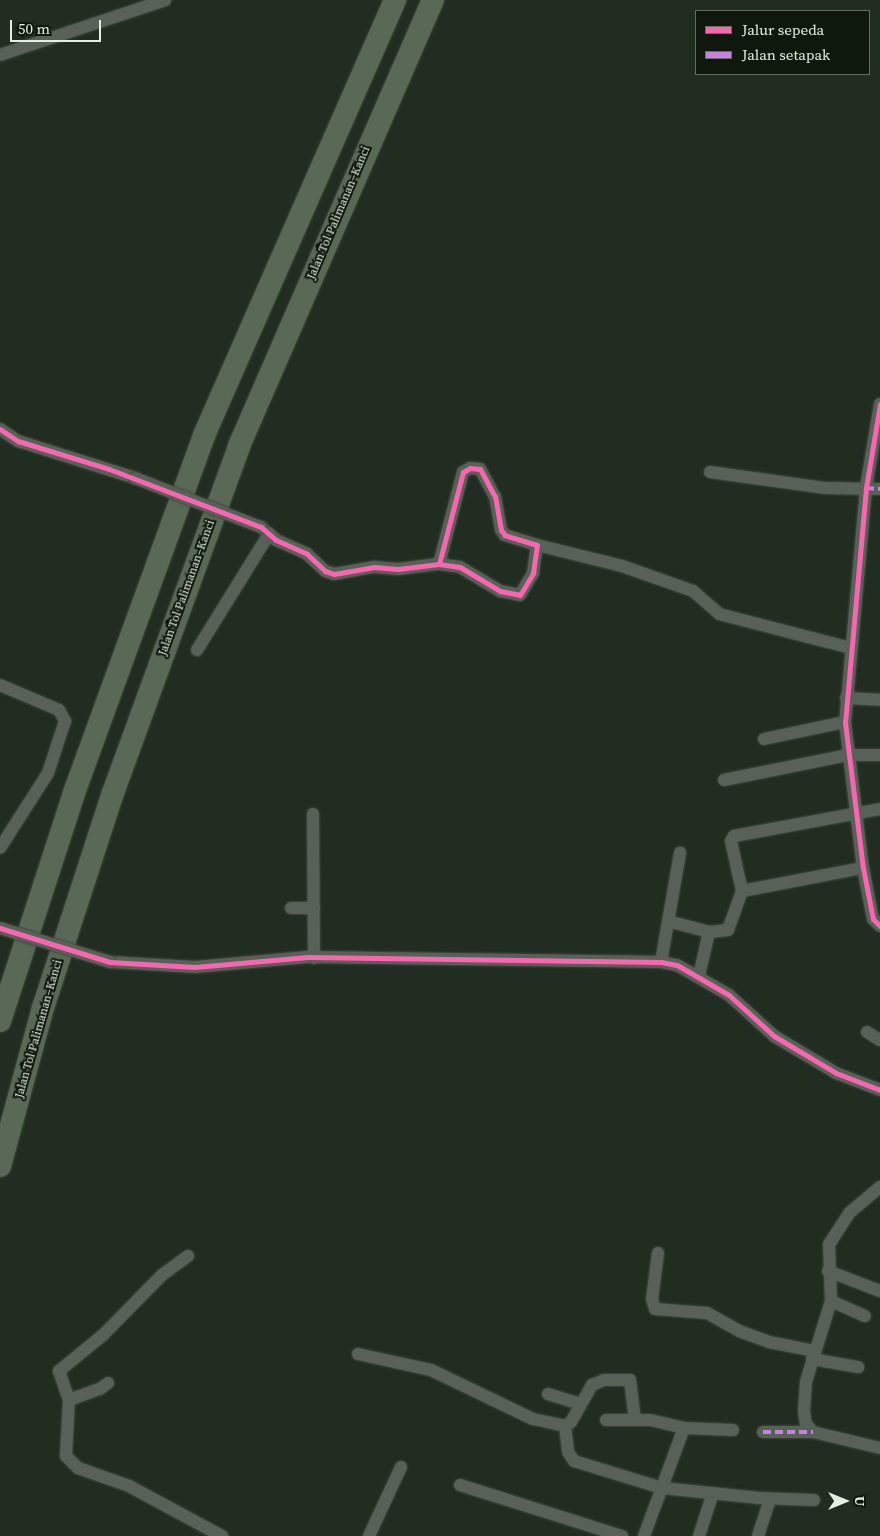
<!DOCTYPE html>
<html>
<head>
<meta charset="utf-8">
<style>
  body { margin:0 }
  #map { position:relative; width:880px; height:1536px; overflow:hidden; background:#222d21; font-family:"Source Serif 4",serif }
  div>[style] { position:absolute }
  .roads { filter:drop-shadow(0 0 1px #3f493e) drop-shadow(0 0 1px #3f493e) }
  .street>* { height:12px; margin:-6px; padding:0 6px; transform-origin:6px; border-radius:6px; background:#586157 }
  .highway>* { height:22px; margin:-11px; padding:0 11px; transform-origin:11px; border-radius:11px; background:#596857 }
  .bridges { filter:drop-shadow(0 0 1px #3f493e) drop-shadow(0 0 1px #3f493e) }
  .street-bridge>* { height:12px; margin:-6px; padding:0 6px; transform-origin:6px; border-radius:6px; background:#586157 }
  .quiet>* { height:4px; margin-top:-2px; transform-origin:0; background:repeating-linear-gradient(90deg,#c483df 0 8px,transparent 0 12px) }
  .cycleway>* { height:5px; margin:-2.5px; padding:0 2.5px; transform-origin:2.5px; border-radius:2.5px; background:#f766af }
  span { translate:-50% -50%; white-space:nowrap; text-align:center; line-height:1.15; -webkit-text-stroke:4px #0f180d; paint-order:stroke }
  .street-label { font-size:12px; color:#e3f0e0 }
  .legend { position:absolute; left:695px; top:10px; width:175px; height:65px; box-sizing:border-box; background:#0f180d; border:1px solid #646e61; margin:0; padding:6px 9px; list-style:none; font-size:15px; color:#e3f0e0 }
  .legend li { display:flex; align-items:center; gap:10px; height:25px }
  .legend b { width:25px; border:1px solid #646e61 }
  .north { position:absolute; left:820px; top:1476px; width:50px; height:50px; -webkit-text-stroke:4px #0f180d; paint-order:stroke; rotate:90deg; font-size:14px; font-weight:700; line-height:20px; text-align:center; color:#e3f0e0 }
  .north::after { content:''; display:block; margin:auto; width:18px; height:22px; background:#e3f0e0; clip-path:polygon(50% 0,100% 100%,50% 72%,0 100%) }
  .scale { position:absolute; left:10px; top:20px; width:91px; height:22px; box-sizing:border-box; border:2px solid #e3f0e0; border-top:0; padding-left:6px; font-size:15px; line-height:18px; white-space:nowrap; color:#e3f0e0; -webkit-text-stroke:4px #0f180d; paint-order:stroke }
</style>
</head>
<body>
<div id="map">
  <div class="roads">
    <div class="street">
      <div style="left:0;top:55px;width:174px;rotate:-18.4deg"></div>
      <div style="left:880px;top:404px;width:85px;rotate:99.5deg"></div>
      <div style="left:866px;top:488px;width:235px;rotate:95.1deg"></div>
      <div style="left:845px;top:722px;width:147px;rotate:83deg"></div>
      <div style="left:863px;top:868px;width:52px;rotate:78.9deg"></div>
      <div style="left:873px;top:919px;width:10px;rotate:45deg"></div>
      <div style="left:0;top:429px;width:22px;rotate:34deg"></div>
      <div style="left:18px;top:441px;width:123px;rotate:17.5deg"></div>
      <div style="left:710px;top:472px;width:117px;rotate:7.9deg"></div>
      <div style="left:826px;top:488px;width:54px;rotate:1.1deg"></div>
      <div style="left:261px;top:527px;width:20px;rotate:41deg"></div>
      <div style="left:276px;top:540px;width:34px;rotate:24deg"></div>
      <div style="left:307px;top:554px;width:25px;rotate:43deg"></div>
      <div style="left:325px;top:571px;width:9px;rotate:18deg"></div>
      <div style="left:334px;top:574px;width:41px;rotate:-9.9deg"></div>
      <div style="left:374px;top:567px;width:24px;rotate:5deg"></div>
      <div style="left:398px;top:569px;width:41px;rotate:-7deg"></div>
      <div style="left:439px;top:564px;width:21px;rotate:8deg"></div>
      <div style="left:460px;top:567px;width:47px;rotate:31deg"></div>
      <div style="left:500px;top:591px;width:20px;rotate:11deg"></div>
      <div style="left:520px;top:595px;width:26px;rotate:-59deg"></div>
      <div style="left:533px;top:573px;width:28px;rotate:-82deg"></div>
      <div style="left:537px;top:545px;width:34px;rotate:-163deg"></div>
      <div style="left:505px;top:535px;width:6px;rotate:-129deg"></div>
      <div style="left:501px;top:530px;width:34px;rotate:-100deg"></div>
      <div style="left:495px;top:497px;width:32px;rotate:-118deg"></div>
      <div style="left:480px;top:469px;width:10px;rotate:-174deg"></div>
      <div style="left:470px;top:468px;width:8px;rotate:150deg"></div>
      <div style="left:463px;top:472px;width:95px;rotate:104.6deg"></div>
      <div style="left:537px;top:545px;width:88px;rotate:13.9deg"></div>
      <div style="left:622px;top:566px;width:75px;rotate:19.4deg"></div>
      <div style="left:693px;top:591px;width:35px;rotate:41deg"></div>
      <div style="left:719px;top:614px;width:135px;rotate:14.5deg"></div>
      <div style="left:197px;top:650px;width:137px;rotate:-58.2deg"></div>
      <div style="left:0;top:685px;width:64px;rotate:23deg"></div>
      <div style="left:59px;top:710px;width:13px;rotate:61deg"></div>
      <div style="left:65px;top:721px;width:55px;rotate:108.1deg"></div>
      <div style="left:48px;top:773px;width:89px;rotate:122.6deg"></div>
      <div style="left:846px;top:698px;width:34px;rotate:3deg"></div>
      <div style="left:764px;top:739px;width:83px;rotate:-11.9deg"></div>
      <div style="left:724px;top:780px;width:126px;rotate:-11.4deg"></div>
      <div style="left:848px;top:755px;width:32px"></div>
      <div style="left:313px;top:814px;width:144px;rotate:89.6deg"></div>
      <div style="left:742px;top:891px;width:123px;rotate:-10.8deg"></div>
      <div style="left:291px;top:908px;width:23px"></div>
      <div style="left:668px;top:921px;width:42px;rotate:15deg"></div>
      <div style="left:709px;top:932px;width:19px;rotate:-6deg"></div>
      <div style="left:728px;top:930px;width:41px;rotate:-70.3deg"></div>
      <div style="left:742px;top:891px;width:51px;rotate:-102.4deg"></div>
      <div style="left:731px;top:841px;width:6px;rotate:-59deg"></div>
      <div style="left:734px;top:836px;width:148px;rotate:-10.5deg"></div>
      <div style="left:110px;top:962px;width:85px;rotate:3.4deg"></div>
      <div style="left:195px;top:967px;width:113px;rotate:-5.1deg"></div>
      <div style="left:308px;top:957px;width:353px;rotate:0.8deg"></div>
      <div style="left:661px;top:962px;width:16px;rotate:11deg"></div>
      <div style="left:677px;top:965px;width:60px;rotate:30deg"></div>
      <div style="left:729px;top:995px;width:61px;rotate:42.3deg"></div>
      <div style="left:774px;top:1036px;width:72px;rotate:30.8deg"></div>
      <div style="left:836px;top:1073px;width:47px;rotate:21.1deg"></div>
      <div style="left:661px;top:962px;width:111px;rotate:-80.1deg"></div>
      <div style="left:699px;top:976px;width:45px;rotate:-77.2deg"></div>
      <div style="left:867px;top:1032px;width:15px;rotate:32deg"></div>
      <div style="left:880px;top:1187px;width:39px;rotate:140deg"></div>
      <div style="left:850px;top:1212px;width:38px;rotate:123deg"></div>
      <div style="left:829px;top:1244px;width:57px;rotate:88deg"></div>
      <div style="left:831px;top:1301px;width:85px;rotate:107.2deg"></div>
      <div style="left:806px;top:1382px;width:30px;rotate:94deg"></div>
      <div style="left:804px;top:1412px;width:12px;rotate:81deg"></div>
      <div style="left:806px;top:1424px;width:11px;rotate:49deg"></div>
      <div style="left:813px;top:1432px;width:69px;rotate:13.4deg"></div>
      <div style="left:658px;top:1253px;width:46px;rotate:97.4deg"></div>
      <div style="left:652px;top:1299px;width:10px;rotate:73deg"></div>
      <div style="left:655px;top:1309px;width:52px;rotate:4.4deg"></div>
      <div style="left:707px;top:1313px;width:37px;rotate:29deg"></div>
      <div style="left:739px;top:1331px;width:32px;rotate:20deg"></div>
      <div style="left:769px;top:1342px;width:47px;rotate:11.1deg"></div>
      <div style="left:188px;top:1256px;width:32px;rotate:144deg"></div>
      <div style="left:162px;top:1275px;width:84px;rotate:134.5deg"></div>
      <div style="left:103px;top:1335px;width:57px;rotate:140.7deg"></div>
      <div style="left:59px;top:1371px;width:31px;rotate:71deg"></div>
      <div style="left:69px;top:1400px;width:56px;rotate:93.1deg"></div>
      <div style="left:66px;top:1456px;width:17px;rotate:45deg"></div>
      <div style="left:78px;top:1468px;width:54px;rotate:19.4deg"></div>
      <div style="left:129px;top:1486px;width:106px;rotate:28.3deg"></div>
      <div style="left:828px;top:1271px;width:56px;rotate:21deg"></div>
      <div style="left:831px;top:1301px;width:37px;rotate:24deg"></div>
      <div style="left:358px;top:1354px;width:75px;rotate:12.4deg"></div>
      <div style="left:431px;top:1370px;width:113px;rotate:25.7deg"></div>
      <div style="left:533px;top:1419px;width:33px;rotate:12deg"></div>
      <div style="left:565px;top:1426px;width:7px;rotate:-34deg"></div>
      <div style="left:571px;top:1422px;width:43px;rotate:-60.4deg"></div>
      <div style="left:592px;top:1385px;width:13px;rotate:-23deg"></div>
      <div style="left:604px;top:1380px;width:26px"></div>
      <div style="left:630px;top:1380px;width:40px;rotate:82.9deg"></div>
      <div style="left:812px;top:1359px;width:47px;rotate:9.9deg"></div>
      <div style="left:548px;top:1394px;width:34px;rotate:17deg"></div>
      <div style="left:69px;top:1400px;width:33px;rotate:-20deg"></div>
      <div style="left:100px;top:1389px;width:10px;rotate:-37deg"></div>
      <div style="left:606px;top:1420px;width:44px"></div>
      <div style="left:650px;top:1420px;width:35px;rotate:13deg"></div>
      <div style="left:684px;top:1428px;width:49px;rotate:2.3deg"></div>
      <div style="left:565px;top:1426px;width:26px;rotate:83deg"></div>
      <div style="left:568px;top:1452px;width:11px;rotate:56deg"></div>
      <div style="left:574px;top:1461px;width:92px;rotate:17.1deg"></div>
      <div style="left:662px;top:1488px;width:98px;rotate:5.9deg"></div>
      <div style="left:759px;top:1498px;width:55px;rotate:2.1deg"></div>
      <div style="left:763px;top:1432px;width:50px"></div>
      <div style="left:460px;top:1485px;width:170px;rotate:17.5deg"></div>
      <div style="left:369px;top:1536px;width:76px;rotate:-65.1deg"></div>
      <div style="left:644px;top:1536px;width:115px;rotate:-69.7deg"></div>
      <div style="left:699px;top:1536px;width:45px;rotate:-72deg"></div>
      <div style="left:758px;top:1536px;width:39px;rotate:-72deg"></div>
    </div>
    <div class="highway">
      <div style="left:0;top:1021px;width:240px;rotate:-72deg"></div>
      <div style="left:74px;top:793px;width:383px;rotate:-70deg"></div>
      <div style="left:205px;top:433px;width:473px;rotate:-66.3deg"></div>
      <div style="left:0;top:1166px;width:164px;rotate:-74.8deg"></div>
      <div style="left:43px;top:1008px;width:226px;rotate:-72deg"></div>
      <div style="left:113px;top:793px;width:369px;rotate:-70deg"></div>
      <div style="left:239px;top:446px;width:486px;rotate:-66.5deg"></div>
    </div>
  </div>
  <div class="bridges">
    <div class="street-bridge">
      <div style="left:135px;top:478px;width:135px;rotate:21.3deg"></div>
      <div style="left:0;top:928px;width:115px;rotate:17.2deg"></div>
    </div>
  </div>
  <div class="quiet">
    <div style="left:866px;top:488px;width:14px;rotate:4deg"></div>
    <div style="left:763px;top:1432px;width:50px"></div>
  </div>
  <div class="cycleway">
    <div style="left:880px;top:404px;width:85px;rotate:99.5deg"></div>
    <div style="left:866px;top:488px;width:235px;rotate:95.1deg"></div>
    <div style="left:845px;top:722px;width:147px;rotate:83deg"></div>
    <div style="left:863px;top:868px;width:52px;rotate:78.9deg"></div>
    <div style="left:873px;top:919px;width:10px;rotate:45deg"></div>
    <div style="left:0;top:429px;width:22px;rotate:34deg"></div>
    <div style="left:18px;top:441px;width:95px;rotate:17.1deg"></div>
    <div style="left:109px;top:469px;width:163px;rotate:20.9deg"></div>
    <div style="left:261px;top:527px;width:20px;rotate:41deg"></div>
    <div style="left:276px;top:540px;width:34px;rotate:24deg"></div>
    <div style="left:307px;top:554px;width:25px;rotate:43deg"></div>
    <div style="left:325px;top:571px;width:9px;rotate:18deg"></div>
    <div style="left:334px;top:574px;width:41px;rotate:-9.9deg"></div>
    <div style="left:374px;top:567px;width:24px;rotate:5deg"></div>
    <div style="left:398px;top:569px;width:41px;rotate:-7deg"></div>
    <div style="left:439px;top:564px;width:21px;rotate:8deg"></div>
    <div style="left:460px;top:567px;width:47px;rotate:31deg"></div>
    <div style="left:500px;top:591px;width:20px;rotate:11deg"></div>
    <div style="left:520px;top:595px;width:26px;rotate:-59deg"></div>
    <div style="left:533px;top:573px;width:28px;rotate:-82deg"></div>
    <div style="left:537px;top:545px;width:34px;rotate:-163deg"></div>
    <div style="left:505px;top:535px;width:6px;rotate:-129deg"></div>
    <div style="left:501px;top:530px;width:34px;rotate:-100deg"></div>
    <div style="left:495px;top:497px;width:32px;rotate:-118deg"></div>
    <div style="left:480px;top:469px;width:10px;rotate:-174deg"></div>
    <div style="left:470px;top:468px;width:8px;rotate:150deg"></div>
    <div style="left:463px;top:472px;width:95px;rotate:104.6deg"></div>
    <div style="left:0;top:928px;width:115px;rotate:17.2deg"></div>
    <div style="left:110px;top:962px;width:85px;rotate:3.4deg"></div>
    <div style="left:195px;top:967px;width:113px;rotate:-5.1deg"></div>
    <div style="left:308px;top:957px;width:353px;rotate:0.8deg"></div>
    <div style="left:661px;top:962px;width:16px;rotate:11deg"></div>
    <div style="left:677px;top:965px;width:60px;rotate:30deg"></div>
    <div style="left:729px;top:995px;width:61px;rotate:42.3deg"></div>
    <div style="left:774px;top:1036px;width:72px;rotate:30.8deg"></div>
    <div style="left:836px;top:1073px;width:47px;rotate:21.1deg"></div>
  </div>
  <div class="street-label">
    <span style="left:339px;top:213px;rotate:-67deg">Jalan Tol Palimanan–Kanci</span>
    <span style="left:187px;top:588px;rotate:-70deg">Jalan Tol Palimanan–Kanci</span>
    <span style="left:39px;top:1029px;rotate:-74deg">Jalan Tol Palimanan–Kanci</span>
  </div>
  <ul class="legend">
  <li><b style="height:6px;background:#f766af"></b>Jalur sepeda</li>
  <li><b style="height:6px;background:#c483df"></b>Jalan setapak</li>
  </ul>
  <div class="north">U</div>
  <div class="scale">50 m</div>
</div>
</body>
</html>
